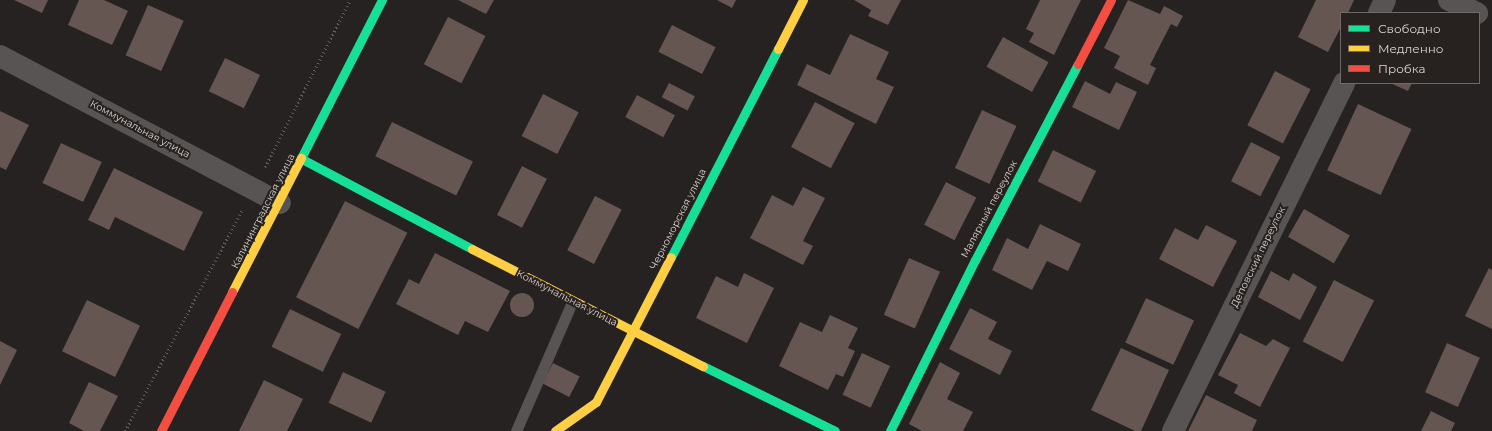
<!DOCTYPE html>
<html>
<head>
<meta charset="utf-8">
<style>
  body { margin:0 }
  #map { position:relative; width:1492px; height:431px; overflow:hidden; background:#252221; font-family:Montserrat,sans-serif }
  div>[style] { position:absolute }
  .building>* { inset:0; background:#665651; transform-origin:0 0 }
  .round { border-radius:50% }
  .path>* { height:2.5px; margin-top:-1.25px; transform-origin:0; background:repeating-linear-gradient(90deg,#605e5d 0 1px,transparent 0 4px) }
  .lane>* { height:11px; margin:-5.5px; padding:0 5.5px; transform-origin:5.5px; border-radius:5.5px; background:#575453 }
  .street>* { height:22px; margin:-11px; padding:0 11px; transform-origin:11px; border-radius:11px; background:#575453 }
  .fast>* { height:9px; margin:-4.5px; padding:0 4.5px; transform-origin:4.5px; border-radius:4.5px; background:#16e098 }
  .slow>* { height:9px; margin:-4.5px; padding:0 4.5px; transform-origin:4.5px; border-radius:4.5px; background:#ffcf43 }
  .jam>* { height:9px; margin:-4.5px; padding:0 4.5px; transform-origin:4.5px; border-radius:4.5px; background:#f24e42 }
  span { translate:-50% -50%; white-space:nowrap; text-align:center; line-height:1.15; -webkit-text-stroke:4px #27211f; paint-order:stroke }
  .street-label { font-size:10px; color:#dad5d4 }
  .legend { position:absolute; left:1340px; top:12px; width:140px; height:72px; box-sizing:border-box; background:#27211f; border:1px solid #6f6967; margin:0; padding:5px 7px; list-style:none; font-size:12px; color:#dad5d4 }
  .legend li { display:flex; align-items:center; gap:8px; height:20px }
  .legend b { width:20px; border:1px solid #6f6967 }
</style>
</head>
<body>
<div id="map">
  <div class="building">
    <div style="clip-path:polygon(14px 0,48px 0,42px 13px)"></div>
    <div style="clip-path:polygon(79px 0,104px 0,128px 11px,112px 45px,68px 25px)"></div>
    <div style="clip-path:polygon(458px 0,494px 0,486px 14px)"></div>
    <div style="clip-path:polygon(717px 0,736px 0,732px 8px)"></div>
    <div style="clip-path:polygon(854px 0,901px 0,888px 25px,868px 16px,871px 10px)"></div>
    <div style="clip-path:polygon(1040px 0,1081px 0,1054px 55px,1029px 42px,1034px 33px,1026px 29px)"></div>
    <div style="clip-path:polygon(1128px 0,1160px 14px,1164px 6px,1183px 16px,1177px 27px,1171px 24px,1150px 65px,1156px 68px,1148px 85px,1114px 68px,1120px 56px,1104px 48px)"></div>
    <div style="clip-path:polygon(1316px 0,1354px 0,1348px 13px,1341px 13px,1341px 27px,1328px 52px,1298px 37px)"></div>
    <div style="left:148px;top:5px;width:39px;height:55px;rotate:24deg"></div>
    <div style="left:448px;top:17px;width:42px;height:53px;rotate:27deg"></div>
    <div style="left:672px;top:25px;width:49px;height:30px;rotate:27deg"></div>
    <div style="clip-path:polygon(850px 34px,889px 52px,876px 79px,894px 87px,876px 124px,797px 85px,807px 64px,830px 75px)"></div>
    <div style="left:1003px;top:37px;width:52px;height:34px;rotate:29deg"></div>
    <div style="left:225px;top:58px;width:39px;height:37px;rotate:26deg"></div>
    <div style="left:1275px;top:71px;width:40px;height:61px;rotate:27deg"></div>
    <div style="clip-path:polygon(1085px 81px,1110px 94px,1116px 82px,1137px 92px,1119px 130px,1072px 107px)"></div>
    <div style="left:669px;top:83px;width:29px;height:16px;rotate:27deg"></div>
    <div style="clip-path:polygon(1390px 83px,1412px 83px,1408px 91px)"></div>
    <div style="left:543px;top:94px;width:40px;height:47px;rotate:27deg"></div>
    <div style="left:637px;top:95px;width:43px;height:25px;rotate:28deg"></div>
    <div style="left:815px;top:102px;width:45px;height:51px;rotate:28deg"></div>
    <div style="left:1358px;top:104px;width:59px;height:73px;rotate:25deg"></div>
    <div style="left:982px;top:110px;width:38px;height:64px;rotate:25deg"></div>
    <div style="clip-path:polygon(0 111px,29px 125px,6px 170px,0 167px)"></div>
    <div style="left:392px;top:122px;width:90px;height:38px;rotate:26deg"></div>
    <div style="left:1251px;top:142px;width:33px;height:44px;rotate:27deg"></div>
    <div style="left:61px;top:143px;width:45px;height:44px;rotate:25deg"></div>
    <div style="left:1053px;top:150px;width:48px;height:35px;rotate:26deg"></div>
    <div style="left:522px;top:166px;width:28px;height:55px;rotate:27deg"></div>
    <div style="clip-path:polygon(114px 168px,203px 212px,184px 251px,115px 217px,109px 230px,88px 220px)"></div>
    <div style="left:946px;top:182px;width:34px;height:48px;rotate:27deg"></div>
    <div style="clip-path:polygon(803px 187px,825px 198px,803px 241px,813px 246px,803px 265px,750px 238px,772px 195px,793px 206px)"></div>
    <div style="left:595px;top:196px;width:30px;height:61px;rotate:27deg"></div>
    <div style="left:345px;top:201px;width:70px;height:108px;rotate:27deg"></div>
    <div style="left:1304px;top:209px;width:53px;height:32px;rotate:30deg"></div>
    <div style="clip-path:polygon(1040px 224px,1081px 244px,1068px 271px,1047px 261px,1032px 290px,992px 270px,1007px 238px,1028px 249px)"></div>
    <div style="clip-path:polygon(1206px 225px,1237px 241px,1213px 287px,1159px 259px,1175px 228px,1198px 240px)"></div>
    <div style="clip-path:polygon(435px 253px,510px 291px,488px 332px,465px 321px,458px 335px,396px 304px,409px 279px,419px 284px)"></div>
    <div style="left:909px;top:258px;width:34px;height:62px;rotate:24deg"></div>
    <div style="clip-path:polygon(1489px 268px,1492px 270px,1492px 329px,1465px 316px)"></div>
    <div style="clip-path:polygon(1271px 271px,1289px 281px,1293px 273px,1317px 287px,1300px 320px,1258px 297px)"></div>
    <div style="clip-path:polygon(744px 273px,774px 288px,747px 343px,696px 318px,716px 276px,738px 287px)"></div>
    <div style="left:1334px;top:280px;width:45px;height:69px;rotate:27deg"></div>
    <div class="round" style="left:510px;top:293px;width:24px;height:24px"></div>
    <div style="left:1146px;top:298px;width:53px;height:49px;rotate:25deg"></div>
    <div style="left:87px;top:300px;width:59px;height:57px;rotate:26deg"></div>
    <div style="clip-path:polygon(970px 308px,997px 322px,988px 339px,1012px 351px,1000px 375px,949px 349px)"></div>
    <div style="left:290px;top:309px;width:57px;height:42px;rotate:26deg"></div>
    <div style="clip-path:polygon(830px 315px,858px 328px,848px 348px,855px 351px,843px 377px,836px 374px,828px 390px,779px 366px,800px 322px,822px 332px)"></div>
    <div style="clip-path:polygon(1240px 333px,1266px 346px,1273px 339px,1290px 348px,1260px 407px,1234px 393px,1238px 385px,1218px 375px)"></div>
    <div style="clip-path:polygon(0 341px,17px 350px,0 385px)"></div>
    <div style="left:1447px;top:343px;width:36px;height:54px;rotate:24deg"></div>
    <div style="clip-path:polygon(1121px 348px,1169px 370px,1141px 431px,1135px 431px,1091px 410px)"></div>
    <div style="left:862px;top:353px;width:31px;height:46px;rotate:25deg"></div>
    <div style="clip-path:polygon(940px 362px,960px 373px,947px 399px,973px 412px,963px 431px,922px 431px,909px 424px)"></div>
    <div style="left:553px;top:363px;width:30px;height:23px;rotate:27deg"></div>
    <div style="left:343px;top:372px;width:47px;height:34px;rotate:25deg"></div>
    <div style="clip-path:polygon(264px 380px,303px 399px,287px 431px,239px 431px)"></div>
    <div style="clip-path:polygon(89px 382px,118px 396px,100px 431px,84px 431px,69px 423px)"></div>
    <div style="clip-path:polygon(1206px 395px,1257px 420px,1252px 431px,1188px 431px)"></div>
    <div style="clip-path:polygon(1431px 411px,1455px 423px,1451px 431px,1421px 431px)"></div>
  </div>
  <div class="path">
    <div style="left:265px;top:167px;width:187px;rotate:-63deg"></div>
    <div style="left:125px;top:431px;width:250px;rotate:-62.1deg"></div>
  </div>
  <div class="lane">
    <div style="left:516px;top:431px;width:141px;rotate:-66.5deg"></div>
  </div>
  <div class="street">
    <div style="left:1449px;top:0;width:31px;rotate:25deg"></div>
    <div style="left:1379px;top:13px;width:14px;rotate:-65deg"></div>
    <div style="left:0;top:56px;width:316px;rotate:27.7deg"></div>
    <div style="left:1173px;top:431px;width:388px;rotate:-63.8deg"></div>
  </div>
  <div class="fast">
    <div style="left:301px;top:158px;width:178px;rotate:-62.9deg"></div>
    <div style="left:302px;top:159px;width:192px;rotate:27.9deg"></div>
    <div style="left:671px;top:257px;width:234px;rotate:-62.8deg"></div>
    <div style="left:703px;top:366px;width:147px;rotate:26.2deg"></div>
    <div style="left:890px;top:431px;width:191px;rotate:-63.6deg"></div>
    <div style="left:975px;top:260px;width:221px;rotate:-62.3deg"></div>
  </div>
  <div class="slow">
    <div style="left:778px;top:49px;width:55px;rotate:-63deg"></div>
    <div style="left:472px;top:249px;width:259px;rotate:26.9deg"></div>
    <div style="left:232px;top:292px;width:151px;rotate:-62.8deg"></div>
    <div style="left:555px;top:431px;width:50px;rotate:-35.3deg"></div>
    <div style="left:596px;top:402px;width:163px;rotate:-62.7deg"></div>
  </div>
  <div class="jam">
    <div style="left:1078px;top:64px;width:72px;rotate:-62.7deg"></div>
    <div style="left:161px;top:431px;width:156px;rotate:-62.9deg"></div>
  </div>
  <div class="street-label">
    <span style="left:140px;top:129px;rotate:28deg">Коммунальная улица</span>
    <span style="left:989px;top:209px;rotate:-62deg">Малярный переулок</span>
    <span style="left:263px;top:211px;rotate:-63deg">Калининградская улица</span>
    <span style="left:678px;top:219px;rotate:-63deg">Черноморская улица</span>
    <span style="left:1258px;top:257px;rotate:-64deg">Деповский переулок</span>
    <span style="left:567px;top:298px;rotate:27deg">Коммунальная улица</span>
  </div>
  <ul class="legend">
  <li><b style="height:5px;background:#16e098"></b>Свободно</li>
  <li><b style="height:5px;background:#ffcf43"></b>Медленно</li>
  <li><b style="height:5px;background:#f24e42"></b>Пробка</li>
  </ul>
</div>
</body>
</html>
